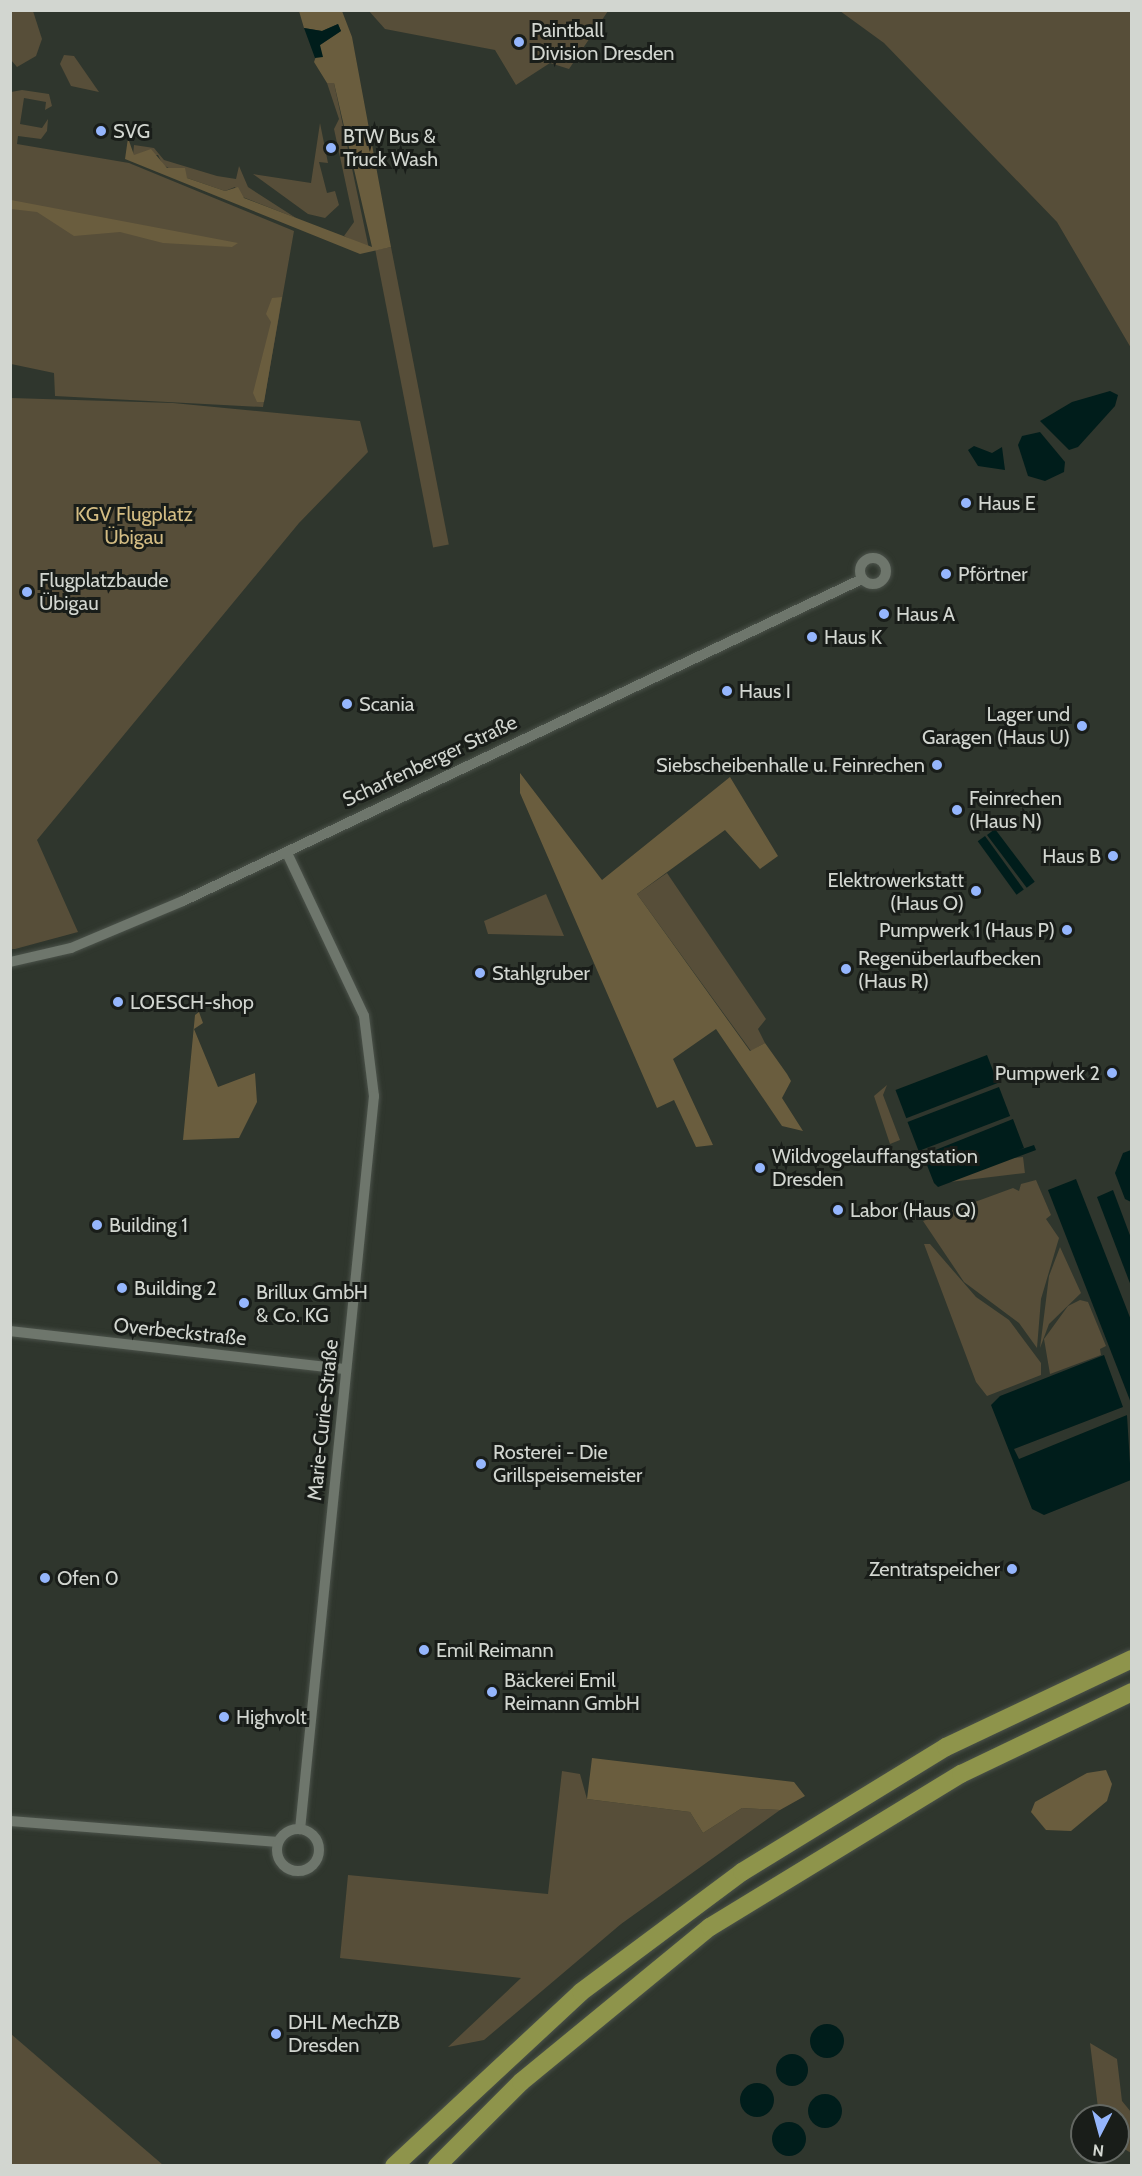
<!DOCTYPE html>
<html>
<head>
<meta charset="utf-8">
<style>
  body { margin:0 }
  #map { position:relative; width:1142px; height:2176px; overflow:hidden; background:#2f362d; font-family:Cabin,sans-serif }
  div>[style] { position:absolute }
  .green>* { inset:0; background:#574e39; transform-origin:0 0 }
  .forest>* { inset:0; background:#6a5d3e }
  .water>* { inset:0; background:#001d1b; transform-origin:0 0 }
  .round { border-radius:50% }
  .roads { filter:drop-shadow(0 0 2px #4b524a) drop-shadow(0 0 2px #4b524a) }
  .minor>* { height:10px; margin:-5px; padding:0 5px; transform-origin:5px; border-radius:5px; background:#6e766c }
  .minor>.ring { margin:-5px; padding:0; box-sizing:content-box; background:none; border:10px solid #6e766c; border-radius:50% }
  .motorway>* { height:18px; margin:-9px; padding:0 9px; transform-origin:9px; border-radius:9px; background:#8e944b }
  .dots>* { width:16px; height:16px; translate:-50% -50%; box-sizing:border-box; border:3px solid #191d19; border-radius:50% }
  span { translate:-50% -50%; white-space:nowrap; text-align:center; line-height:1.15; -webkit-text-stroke:6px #191d19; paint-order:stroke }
  .poi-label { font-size:20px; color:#d2d6d0 }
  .left { translate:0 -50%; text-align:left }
  .right { translate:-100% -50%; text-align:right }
  .park-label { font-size:20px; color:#d3bc83 }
  .street-label { font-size:20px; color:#d2d6d0 }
  .frame { position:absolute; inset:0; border:12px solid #d2d6d0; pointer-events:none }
  .north { position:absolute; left:1070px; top:2104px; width:60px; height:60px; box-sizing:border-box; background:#191d19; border:2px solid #636762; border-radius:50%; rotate:186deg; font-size:16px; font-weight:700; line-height:24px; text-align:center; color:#d2d6d0 }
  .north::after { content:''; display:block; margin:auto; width:21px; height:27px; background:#95b6fd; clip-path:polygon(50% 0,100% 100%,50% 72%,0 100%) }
</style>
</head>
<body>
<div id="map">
  <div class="green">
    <div style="clip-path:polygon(11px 10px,33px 11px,42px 39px,36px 56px,17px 67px,11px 60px)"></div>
    <div style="clip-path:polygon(369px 11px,608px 11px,569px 69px,550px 63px,516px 85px,495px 50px,385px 29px)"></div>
    <div style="clip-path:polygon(840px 11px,1131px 11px,1131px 348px,1057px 222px,884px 43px)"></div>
    <div style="clip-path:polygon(64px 55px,74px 56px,99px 92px,71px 86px,60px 64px)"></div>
    <div style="clip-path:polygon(327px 83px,334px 83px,369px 249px,344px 236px,354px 222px,334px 129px,339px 119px)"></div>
    <div style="clip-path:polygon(22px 90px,49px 94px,52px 106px,45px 110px,46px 102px,24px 98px,20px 124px,42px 128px,48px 119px,47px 131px,41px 139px,18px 136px,17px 144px,129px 163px,294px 231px,263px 407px,55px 396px,54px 373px,11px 364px,11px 92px)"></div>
    <div style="clip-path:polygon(320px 123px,328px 163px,319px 162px,327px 193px,335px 191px,339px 205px,325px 218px,308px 214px,253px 174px,311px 183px)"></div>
    <div style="clip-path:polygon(134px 145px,154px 148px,164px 160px,217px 176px,236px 179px,239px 166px,248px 187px,296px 218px,240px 196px,235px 187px,225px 191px,187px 178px,163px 165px,158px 155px,133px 155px)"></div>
    <div style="left:391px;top:247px;width:303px;height:16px;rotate:79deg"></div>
    <div style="clip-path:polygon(11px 398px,173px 403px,360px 421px,368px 452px,299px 523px,37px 840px,78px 932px,15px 949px,10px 949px)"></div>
    <div style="clip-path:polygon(667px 873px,766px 1019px,758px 1029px,765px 1043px,751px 1051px,637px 894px)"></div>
    <div style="clip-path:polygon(546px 894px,564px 936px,488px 934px,484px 921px)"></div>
    <div style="clip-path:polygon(887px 1085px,883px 1095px,900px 1140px,890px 1144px,874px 1096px)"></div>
    <div style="left:1023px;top:1157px;width:16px;height:86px;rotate:83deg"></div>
    <div style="clip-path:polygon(1036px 1180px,1051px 1215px,1046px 1219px,1059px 1238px,1041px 1299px,1037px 1348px,1019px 1323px,964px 1282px,923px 1221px,1013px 1188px,1019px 1191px,1021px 1184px)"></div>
    <div style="clip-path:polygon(924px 1244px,930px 1244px,976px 1297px,1009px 1320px,1041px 1363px,1041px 1375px,987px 1396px,976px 1382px)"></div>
    <div style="clip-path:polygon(1060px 1247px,1081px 1293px,1049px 1324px,1040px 1348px,1049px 1276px)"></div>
    <div style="clip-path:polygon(1080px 1300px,1088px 1302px,1106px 1346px,1100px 1349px,1101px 1355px,1050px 1374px,1044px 1339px,1068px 1306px)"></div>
    <div style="clip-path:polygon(562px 1771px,580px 1774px,587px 1799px,690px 1812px,703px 1833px,742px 1808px,780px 1810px,621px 1924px,484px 2040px,448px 2047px,521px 1978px,340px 1958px,348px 1875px,548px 1894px)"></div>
    <div style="clip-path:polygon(11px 2034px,163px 2165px,11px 2165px)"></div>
    <div style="clip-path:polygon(1090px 2043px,1117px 2059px,1122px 2101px,1131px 2112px,1131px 2153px,1118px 2145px,1118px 2116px,1099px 2116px)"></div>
  </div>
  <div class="forest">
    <div style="clip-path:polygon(299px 11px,342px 11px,352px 37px,391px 247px,360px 254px,125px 159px,128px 138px,134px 155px,151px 149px,167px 168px,185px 168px,187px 178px,225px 191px,238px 187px,244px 198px,372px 247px,334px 83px,327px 83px,314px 62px,320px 45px,341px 31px,338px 24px,322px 31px,304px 28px)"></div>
    <div style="clip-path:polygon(11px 200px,238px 243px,232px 247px,163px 243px,120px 232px,74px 236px,37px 212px,11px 209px)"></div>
    <div style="clip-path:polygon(282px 297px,264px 402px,257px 402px,253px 393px,271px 322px,266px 314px,272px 298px)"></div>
    <div style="clip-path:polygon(520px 773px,602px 880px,730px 777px,778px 856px,760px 869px,725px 830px,637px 894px,750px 1051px,765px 1043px,787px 1074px,791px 1081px,782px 1098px,803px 1131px,782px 1126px,716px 1029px,673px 1059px,713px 1145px,696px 1147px,674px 1100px,657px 1108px,520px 793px)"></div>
    <div style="clip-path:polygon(199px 1012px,203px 1023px,194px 1029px,218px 1087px,255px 1073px,257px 1102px,239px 1138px,183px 1140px,195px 1015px)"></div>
    <div style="clip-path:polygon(592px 1758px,794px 1782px,805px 1796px,780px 1810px,742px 1808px,703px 1833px,690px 1812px,587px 1799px)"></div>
    <div style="clip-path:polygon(1106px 1770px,1112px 1784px,1107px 1801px,1071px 1831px,1046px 1830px,1031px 1812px,1035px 1802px,1087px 1773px)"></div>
  </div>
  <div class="water">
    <div style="clip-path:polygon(338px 24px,341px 31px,320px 45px,323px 57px,315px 58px,304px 28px,322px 31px)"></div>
    <div style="clip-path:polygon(1110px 391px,1118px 395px,1115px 406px,1078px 447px,1069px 450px,1040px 421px,1072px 402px)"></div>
    <div style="clip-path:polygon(1040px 432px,1065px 462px,1064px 472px,1045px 481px,1028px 476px,1018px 445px,1022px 436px)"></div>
    <div style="clip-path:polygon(974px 446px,992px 453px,1002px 447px,1005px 470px,978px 466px,968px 450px)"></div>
    <div style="left:995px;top:829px;width:66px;height:10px;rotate:53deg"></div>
    <div style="left:985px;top:836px;width:66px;height:9px;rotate:54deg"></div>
    <div style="left:987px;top:1055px;width:30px;height:98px;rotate:69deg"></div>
    <div style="left:999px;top:1087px;width:31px;height:98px;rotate:69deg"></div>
    <div style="clip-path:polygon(1013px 1119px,1024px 1148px,1019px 1150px,1034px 1145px,1036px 1150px,938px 1187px,934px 1183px,923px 1155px)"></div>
    <div style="clip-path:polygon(1131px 1150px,1131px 1202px,1125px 1199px,1115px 1173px,1123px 1153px)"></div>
    <div style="clip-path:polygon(1076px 1179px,1131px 1320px,1131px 1403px,1048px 1190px)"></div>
    <div style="clip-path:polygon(1113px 1190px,1131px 1238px,1131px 1286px,1097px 1197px)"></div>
    <div style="clip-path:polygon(1104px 1355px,1123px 1407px,1014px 1449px,1019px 1459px,1127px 1415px,1131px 1480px,1044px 1515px,1032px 1509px,991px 1405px,1000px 1396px)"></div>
    <div class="round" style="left:810px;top:2024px;width:34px;height:34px"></div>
    <div class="round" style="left:776px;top:2054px;width:32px;height:32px"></div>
    <div class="round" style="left:740px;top:2083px;width:34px;height:34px"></div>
    <div class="round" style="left:808px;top:2094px;width:34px;height:34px"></div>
    <div class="round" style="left:772px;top:2122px;width:34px;height:34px"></div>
  </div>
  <div class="roads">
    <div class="minor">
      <div class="ring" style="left:860px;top:558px;width:16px;height:16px"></div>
      <div style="left:287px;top:853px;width:180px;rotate:64.7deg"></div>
      <div style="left:364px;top:1016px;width:81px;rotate:82.9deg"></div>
      <div style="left:374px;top:1096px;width:737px;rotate:95.76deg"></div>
      <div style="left:10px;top:962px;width:63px;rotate:-12.9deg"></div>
      <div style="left:71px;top:948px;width:121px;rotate:-22.8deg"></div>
      <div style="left:183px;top:901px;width:751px;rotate:-25.37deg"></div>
      <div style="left:10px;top:1331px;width:338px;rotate:6.5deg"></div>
      <div style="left:10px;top:1821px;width:269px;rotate:4.5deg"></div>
      <div class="ring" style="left:277px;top:1829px;width:32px;height:32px"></div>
    </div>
    <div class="motorway">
      <div style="left:394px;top:2166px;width:255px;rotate:-42.9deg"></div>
      <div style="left:581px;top:1992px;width:201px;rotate:-36.7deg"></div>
      <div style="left:742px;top:1872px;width:239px;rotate:-31.5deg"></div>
      <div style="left:946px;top:1747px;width:206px;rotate:-25.3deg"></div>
      <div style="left:437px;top:2166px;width:119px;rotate:-45deg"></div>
      <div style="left:521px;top:2082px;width:244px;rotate:-39.4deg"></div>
      <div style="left:710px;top:1927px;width:294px;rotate:-31.4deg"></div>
      <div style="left:961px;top:1774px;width:190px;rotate:-25.6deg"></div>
    </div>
  </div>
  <div class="dots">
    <div style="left:519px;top:42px;background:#95b6fd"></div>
    <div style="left:101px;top:131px;background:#95b6fd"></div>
    <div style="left:331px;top:148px;background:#95b6fd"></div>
    <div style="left:966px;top:503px;background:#95b6fd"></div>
    <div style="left:946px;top:574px;background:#95b6fd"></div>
    <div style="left:27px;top:592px;background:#95b6fd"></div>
    <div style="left:884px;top:614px;background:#95b6fd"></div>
    <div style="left:812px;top:637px;background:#95b6fd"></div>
    <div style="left:727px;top:691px;background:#95b6fd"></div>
    <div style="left:347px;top:704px;background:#95b6fd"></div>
    <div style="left:1082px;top:726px;background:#95b6fd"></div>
    <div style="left:937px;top:765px;background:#95b6fd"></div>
    <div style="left:957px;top:810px;background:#95b6fd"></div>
    <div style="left:1113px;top:856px;background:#95b6fd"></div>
    <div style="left:976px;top:891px;background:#95b6fd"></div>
    <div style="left:1067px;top:930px;background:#95b6fd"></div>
    <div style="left:846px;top:969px;background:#95b6fd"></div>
    <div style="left:480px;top:973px;background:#95b6fd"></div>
    <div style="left:118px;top:1002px;background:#95b6fd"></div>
    <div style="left:1112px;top:1073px;background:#95b6fd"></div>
    <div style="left:760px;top:1168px;background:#95b6fd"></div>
    <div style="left:838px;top:1210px;background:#95b6fd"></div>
    <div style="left:97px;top:1225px;background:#95b6fd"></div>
    <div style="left:122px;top:1288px;background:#95b6fd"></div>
    <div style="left:244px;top:1303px;background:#95b6fd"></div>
    <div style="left:481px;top:1464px;background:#95b6fd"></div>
    <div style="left:1012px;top:1569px;background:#95b6fd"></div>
    <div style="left:45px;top:1578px;background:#95b6fd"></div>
    <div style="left:424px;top:1650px;background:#95b6fd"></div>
    <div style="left:492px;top:1692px;background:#95b6fd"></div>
    <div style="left:224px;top:1717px;background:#95b6fd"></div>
    <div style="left:276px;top:2034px;background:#95b6fd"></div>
  </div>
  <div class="poi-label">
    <span class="left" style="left:531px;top:42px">Paintball<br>Division Dresden</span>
    <span class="left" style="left:113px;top:131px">SVG</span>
    <span class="left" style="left:343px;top:148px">BTW Bus &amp;<br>Truck Wash</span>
    <span class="left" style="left:978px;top:503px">Haus E</span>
    <span class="left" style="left:958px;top:574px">Pförtner</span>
    <span class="left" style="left:39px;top:592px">Flugplatzbaude<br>Übigau</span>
    <span class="left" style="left:896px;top:614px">Haus A</span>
    <span class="left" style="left:824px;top:637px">Haus K</span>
    <span class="left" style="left:739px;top:691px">Haus I</span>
    <span class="left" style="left:359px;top:704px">Scania</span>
    <span class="right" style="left:1070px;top:726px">Lager und<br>Garagen (Haus U)</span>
    <span class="right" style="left:925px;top:765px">Siebscheibenhalle u. Feinrechen</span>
    <span class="left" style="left:969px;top:810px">Feinrechen<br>(Haus N)</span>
    <span class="right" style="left:1101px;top:856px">Haus B</span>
    <span class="right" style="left:964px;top:892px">Elektrowerkstatt<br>(Haus O)</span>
    <span class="right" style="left:1055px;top:930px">Pumpwerk 1 (Haus P)</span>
    <span class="left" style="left:858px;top:970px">Regenüberlaufbecken<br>(Haus R)</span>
    <span class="left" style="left:492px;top:973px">Stahlgruber</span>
    <span class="left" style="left:130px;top:1002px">LOESCH-shop</span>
    <span class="right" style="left:1100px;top:1073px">Pumpwerk 2</span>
    <span class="left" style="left:772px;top:1168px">Wildvogelauffangstation<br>Dresden</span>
    <span class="left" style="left:850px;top:1210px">Labor (Haus Q)</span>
    <span class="left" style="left:109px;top:1225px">Building 1</span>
    <span class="left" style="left:134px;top:1288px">Building 2</span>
    <span class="left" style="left:256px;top:1304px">Brillux GmbH<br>&amp; Co. KG</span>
    <span class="left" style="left:493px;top:1464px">Rosterei - Die<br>Grillspeisemeister</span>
    <span class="right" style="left:1000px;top:1569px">Zentratspeicher</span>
    <span class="left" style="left:57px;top:1578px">Ofen 0</span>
    <span class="left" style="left:436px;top:1650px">Emil Reimann</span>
    <span class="left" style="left:504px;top:1692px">Bäckerei Emil<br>Reimann GmbH</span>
    <span class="left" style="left:236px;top:1717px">Highvolt</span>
    <span class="left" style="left:288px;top:2034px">DHL MechZB<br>Dresden</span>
  </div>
  <div class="park-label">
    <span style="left:134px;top:526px">KGV Flugplatz<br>Übigau</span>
  </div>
  <div class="street-label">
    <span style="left:430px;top:761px;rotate:-25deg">Scharfenberger Straße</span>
    <span style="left:180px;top:1332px;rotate:6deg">Overbeckstraße</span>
    <span style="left:323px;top:1420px;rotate:-84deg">Marie-Curie-Straße</span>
  </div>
  <div class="frame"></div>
  <div class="north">N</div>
</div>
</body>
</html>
